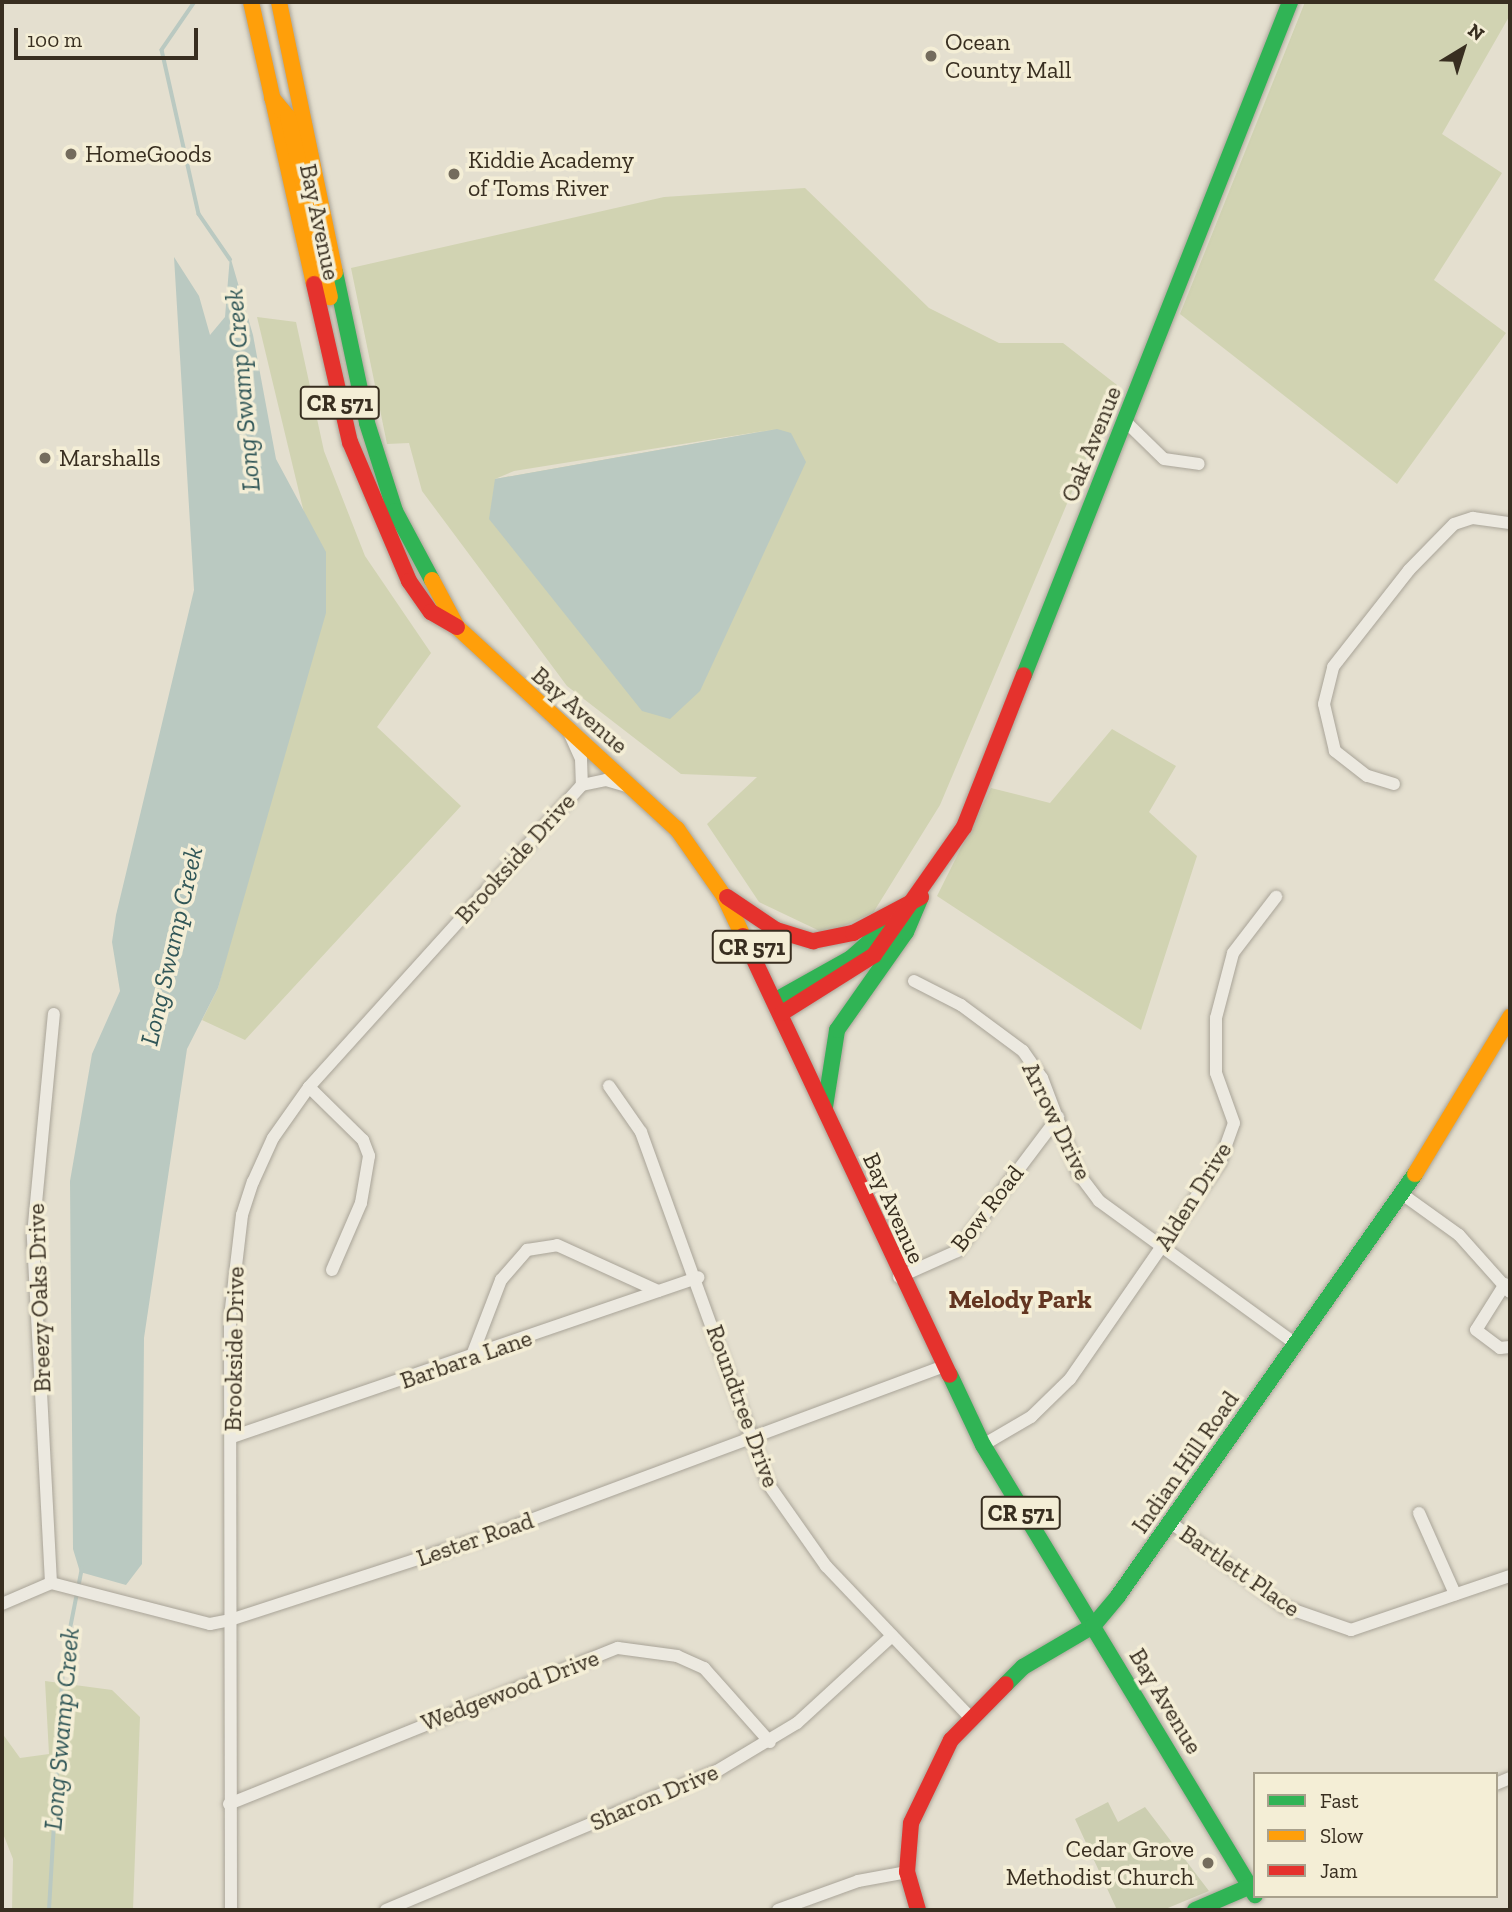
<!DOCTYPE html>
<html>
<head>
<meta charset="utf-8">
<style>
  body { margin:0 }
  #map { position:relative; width:1512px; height:1912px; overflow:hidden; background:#e4dfcf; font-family:"Zilla Slab",serif }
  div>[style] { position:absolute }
  .green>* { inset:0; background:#d1d3b2 }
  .cemetery>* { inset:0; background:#ccceb1 }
  .water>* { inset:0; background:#bac9c1 }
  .stream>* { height:3.5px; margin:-1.75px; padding:0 1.75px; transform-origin:1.75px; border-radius:1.75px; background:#bac9c1 }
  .roads { filter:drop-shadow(0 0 2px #a9a498) drop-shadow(0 0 2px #a9a498) }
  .street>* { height:12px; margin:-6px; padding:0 6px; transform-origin:6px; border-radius:6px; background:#ece9e0 }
  .fast>* { height:16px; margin:-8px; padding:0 8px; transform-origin:8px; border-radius:8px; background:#30b455 }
  .slow>* { height:16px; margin:-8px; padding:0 8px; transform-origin:8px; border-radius:8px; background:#ff9f0a }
  .jam>* { height:16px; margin:-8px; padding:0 8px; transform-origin:8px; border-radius:8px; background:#e5322d }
  .dots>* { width:19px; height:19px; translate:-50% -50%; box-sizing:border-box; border:4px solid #f4eed6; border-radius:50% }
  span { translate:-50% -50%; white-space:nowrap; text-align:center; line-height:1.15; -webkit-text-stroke:7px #f4eed6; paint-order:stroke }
  .shield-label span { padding:2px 5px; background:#f4eed6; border:2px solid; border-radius:5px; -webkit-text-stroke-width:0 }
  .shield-label { font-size:23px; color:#382e20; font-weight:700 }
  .poi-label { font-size:24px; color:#382e20 }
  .left { translate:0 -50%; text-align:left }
  .right { translate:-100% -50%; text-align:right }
  .street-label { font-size:24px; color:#382e20 }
  .water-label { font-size:26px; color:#305657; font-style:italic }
  .neighbourhood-label { font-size:26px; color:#633521; font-weight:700 }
  .frame { position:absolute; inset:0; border:4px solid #382e20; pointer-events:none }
  .legend { position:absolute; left:1253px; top:1772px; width:245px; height:126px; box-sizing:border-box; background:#f4eed6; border:2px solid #a9a18d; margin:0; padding:9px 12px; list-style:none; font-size:21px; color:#382e20 }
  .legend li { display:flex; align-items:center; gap:14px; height:35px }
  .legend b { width:35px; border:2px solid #a9a18d }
  .north { position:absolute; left:1428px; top:14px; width:70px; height:70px; -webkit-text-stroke:5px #f4eed6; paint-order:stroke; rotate:38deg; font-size:19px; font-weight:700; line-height:28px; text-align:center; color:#382e20 }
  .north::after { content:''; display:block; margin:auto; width:24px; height:32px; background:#382e20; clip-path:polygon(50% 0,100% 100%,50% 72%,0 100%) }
  .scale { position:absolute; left:14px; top:28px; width:184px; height:32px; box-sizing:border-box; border:4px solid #382e20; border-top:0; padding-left:9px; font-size:21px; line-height:24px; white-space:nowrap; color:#382e20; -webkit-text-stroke:5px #f4eed6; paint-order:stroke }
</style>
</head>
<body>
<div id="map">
  <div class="green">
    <div style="clip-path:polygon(1305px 2px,1510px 2px,1510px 15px,1442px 134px,1502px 173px,1434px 280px,1506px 333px,1397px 484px,1180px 314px)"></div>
    <div style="clip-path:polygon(evenodd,805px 188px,929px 308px,999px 343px,1063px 343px,1117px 385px,940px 805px,873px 913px,826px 934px,759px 902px,707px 824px,757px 777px,681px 774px,567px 686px,422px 491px,409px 443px,387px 444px,351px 268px,664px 197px,805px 188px,777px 429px,495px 479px,514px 471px,777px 429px)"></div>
    <div style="clip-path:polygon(257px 317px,296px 322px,324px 451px,365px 556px,431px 653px,377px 727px,461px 806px,245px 1040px,202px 1020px,218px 988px,322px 588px)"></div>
    <div style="clip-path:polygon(1112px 729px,1176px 766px,1149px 812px,1197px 856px,1141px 1030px,937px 896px,991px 788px,1050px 803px)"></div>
    <div style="clip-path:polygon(45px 1681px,112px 1690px,140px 1717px,133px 1910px,12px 1910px,13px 1859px,2px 1831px,2px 1733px,20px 1758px,49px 1754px)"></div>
  </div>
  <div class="cemetery">
    <div style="clip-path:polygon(1108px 1802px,1118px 1822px,1145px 1807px,1209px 1891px,1163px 1910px,1117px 1910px,1075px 1819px)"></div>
  </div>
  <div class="water">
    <div style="clip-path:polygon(230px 256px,253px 335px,276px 459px,326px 552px,326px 613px,218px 988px,187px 1049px,144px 1338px,142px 1564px,126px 1585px,80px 1572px,73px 1549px,70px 1181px,92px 1054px,120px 991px,112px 942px,116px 915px,194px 590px,174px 257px,199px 296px,210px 335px,225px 317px)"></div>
    <div style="clip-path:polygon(777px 429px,791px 433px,806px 462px,700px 691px,670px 719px,642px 711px,489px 519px,495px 479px)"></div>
  </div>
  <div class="stream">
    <div style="left:195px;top:2px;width:58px;rotate:124.5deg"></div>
    <div style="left:162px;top:50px;width:168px;rotate:77.3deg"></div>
    <div style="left:199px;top:214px;width:55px;rotate:55.4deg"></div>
    <div style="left:49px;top:1910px;width:246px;rotate:-86.7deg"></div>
    <div style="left:63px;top:1664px;width:98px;rotate:-78.8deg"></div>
  </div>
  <div class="roads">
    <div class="street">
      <div style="left:1125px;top:421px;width:54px;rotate:44.3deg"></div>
      <div style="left:1164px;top:459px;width:35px;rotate:8deg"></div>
      <div style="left:569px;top:732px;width:30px;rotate:66deg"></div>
      <div style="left:581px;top:759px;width:26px;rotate:88deg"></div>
      <div style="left:1394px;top:784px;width:28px;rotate:-163deg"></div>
      <div style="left:1367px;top:776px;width:41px;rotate:-142deg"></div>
      <div style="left:1335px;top:751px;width:48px;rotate:-103.2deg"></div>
      <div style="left:1324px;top:704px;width:38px;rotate:-76deg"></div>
      <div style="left:1333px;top:667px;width:123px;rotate:-51.9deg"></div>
      <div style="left:1409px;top:570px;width:64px;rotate:-45.6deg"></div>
      <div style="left:1454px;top:524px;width:20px;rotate:-18deg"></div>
      <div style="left:1473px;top:518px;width:37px;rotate:8deg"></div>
      <div style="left:914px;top:981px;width:53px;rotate:27.1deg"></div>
      <div style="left:961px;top:1005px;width:77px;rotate:36.6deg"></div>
      <div style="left:1023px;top:1051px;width:33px;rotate:55deg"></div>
      <div style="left:1042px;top:1078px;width:102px;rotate:69.2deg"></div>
      <div style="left:1078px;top:1173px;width:35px;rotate:53deg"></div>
      <div style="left:1099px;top:1201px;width:243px;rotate:36deg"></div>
      <div style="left:609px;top:1086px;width:56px;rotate:55.2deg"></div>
      <div style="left:641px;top:1132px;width:375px;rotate:70.1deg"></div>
      <div style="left:769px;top:1485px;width:99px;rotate:54.9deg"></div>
      <div style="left:826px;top:1566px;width:207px;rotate:46.4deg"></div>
      <div style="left:309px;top:1087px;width:76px;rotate:44.5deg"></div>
      <div style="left:363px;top:1140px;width:17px;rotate:69deg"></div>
      <div style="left:369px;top:1156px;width:48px;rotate:99.7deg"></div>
      <div style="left:361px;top:1203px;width:73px;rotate:113.4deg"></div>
      <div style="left:1402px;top:1194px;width:70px;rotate:35.7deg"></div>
      <div style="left:1459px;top:1235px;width:76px;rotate:48.2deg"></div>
      <div style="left:899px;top:1277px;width:64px;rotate:-24.1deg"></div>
      <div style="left:957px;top:1251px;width:168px;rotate:-53deg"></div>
      <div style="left:1505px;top:1284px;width:54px;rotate:122.2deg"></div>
      <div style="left:1476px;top:1330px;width:30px;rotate:37deg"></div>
      <div style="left:1500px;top:1348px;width:10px;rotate:-6deg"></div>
      <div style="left:471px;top:1358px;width:84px;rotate:-69deg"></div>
      <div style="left:501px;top:1280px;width:40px;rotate:-49deg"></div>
      <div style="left:527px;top:1250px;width:30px;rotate:-9deg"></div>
      <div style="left:557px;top:1245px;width:111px;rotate:24.5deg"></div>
      <div style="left:232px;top:1437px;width:493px;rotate:-18.9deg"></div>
      <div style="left:983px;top:1445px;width:56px;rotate:-30.3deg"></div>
      <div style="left:1031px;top:1417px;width:54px;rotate:-44.3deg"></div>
      <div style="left:1070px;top:1379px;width:264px;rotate:-55.3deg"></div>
      <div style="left:1220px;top:1162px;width:41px;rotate:-70.3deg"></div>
      <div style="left:1234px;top:1123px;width:53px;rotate:-109.8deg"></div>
      <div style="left:1216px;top:1073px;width:55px;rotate:-90deg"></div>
      <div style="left:1216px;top:1018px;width:67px;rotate:-75.3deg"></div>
      <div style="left:1233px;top:953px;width:71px;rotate:-52.5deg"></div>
      <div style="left:1419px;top:1513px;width:89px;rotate:66deg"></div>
      <div style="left:1170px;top:1522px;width:143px;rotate:36.5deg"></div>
      <div style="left:1285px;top:1607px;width:70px;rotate:19.2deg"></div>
      <div style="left:1351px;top:1630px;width:168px;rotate:-18.8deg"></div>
      <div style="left:51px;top:1583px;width:348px;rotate:-93deg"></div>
      <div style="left:33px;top:1235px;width:222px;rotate:-84.6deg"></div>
      <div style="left:2px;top:1604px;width:53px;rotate:-23.2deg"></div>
      <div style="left:51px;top:1583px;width:164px;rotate:14.5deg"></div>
      <div style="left:210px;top:1624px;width:20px;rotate:-11deg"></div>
      <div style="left:230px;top:1620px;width:265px;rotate:-18deg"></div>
      <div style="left:482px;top:1538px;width:490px;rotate:-20.4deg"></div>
      <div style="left:1496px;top:1784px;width:15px;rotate:-23deg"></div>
      <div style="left:229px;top:1804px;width:419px;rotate:-21.9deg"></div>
      <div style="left:618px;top:1648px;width:60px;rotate:7.7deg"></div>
      <div style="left:677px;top:1656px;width:30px;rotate:24deg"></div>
      <div style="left:704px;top:1668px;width:99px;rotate:48.3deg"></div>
      <div style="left:231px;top:1910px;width:593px;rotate:-90.1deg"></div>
      <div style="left:230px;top:1317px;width:103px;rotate:-83.3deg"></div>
      <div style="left:242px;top:1215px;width:35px;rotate:-72deg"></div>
      <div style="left:253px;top:1182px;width:48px;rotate:-65.6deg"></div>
      <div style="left:273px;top:1138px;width:62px;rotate:-54.8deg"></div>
      <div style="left:309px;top:1087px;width:407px;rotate:-47.9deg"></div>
      <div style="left:582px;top:785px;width:25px;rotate:-12deg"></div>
      <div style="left:606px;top:780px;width:25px;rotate:16deg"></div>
      <div style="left:386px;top:1910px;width:359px;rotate:-22.8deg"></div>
      <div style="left:717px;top:1771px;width:93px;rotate:-31deg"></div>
      <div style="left:797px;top:1723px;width:129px;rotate:-42.5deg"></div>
      <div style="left:778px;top:1910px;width:85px;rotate:-19.9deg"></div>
      <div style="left:858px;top:1881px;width:50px;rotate:-10.4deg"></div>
    </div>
    <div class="fast">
      <div style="left:335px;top:272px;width:154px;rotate:78deg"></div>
      <div style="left:367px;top:423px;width:92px;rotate:72.3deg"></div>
      <div style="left:395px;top:511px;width:78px;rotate:61.8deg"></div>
      <div style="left:1024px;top:675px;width:724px;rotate:-68.43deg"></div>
      <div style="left:776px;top:1000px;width:86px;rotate:-29.2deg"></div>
      <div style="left:851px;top:958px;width:47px;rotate:-41.5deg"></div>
      <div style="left:825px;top:1107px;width:78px;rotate:-81.1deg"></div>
      <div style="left:837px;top:1030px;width:120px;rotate:-54.9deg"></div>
      <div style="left:906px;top:932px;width:38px;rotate:-67deg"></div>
      <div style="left:950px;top:1375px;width:77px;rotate:64.8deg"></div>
      <div style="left:983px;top:1445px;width:526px;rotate:58.85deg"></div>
      <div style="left:1006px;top:1684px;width:24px;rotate:-45deg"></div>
      <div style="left:1023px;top:1667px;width:81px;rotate:-30.4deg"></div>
      <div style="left:1093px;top:1626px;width:39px;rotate:-50deg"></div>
      <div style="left:1118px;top:1596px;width:516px;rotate:-54.86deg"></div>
      <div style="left:1195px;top:1910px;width:61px;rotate:-23.2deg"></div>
    </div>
    <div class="slow">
      <div style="left:251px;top:2px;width:289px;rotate:77.4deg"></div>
      <div style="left:279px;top:2px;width:276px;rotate:78.3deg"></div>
      <div style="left:272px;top:98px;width:25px;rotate:50deg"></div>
      <div style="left:288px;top:117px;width:185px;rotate:76.9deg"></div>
      <div style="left:432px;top:580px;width:53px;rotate:62deg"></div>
      <div style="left:457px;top:627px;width:299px;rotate:42.6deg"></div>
      <div style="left:677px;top:829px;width:82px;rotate:55deg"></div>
      <div style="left:724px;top:896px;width:44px;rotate:64.6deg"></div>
      <div style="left:1415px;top:1174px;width:184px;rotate:-58.8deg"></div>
    </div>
    <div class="jam">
      <div style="left:314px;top:284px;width:162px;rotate:77.2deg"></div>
      <div style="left:350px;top:442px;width:151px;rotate:67deg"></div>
      <div style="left:409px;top:581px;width:38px;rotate:55deg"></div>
      <div style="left:431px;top:612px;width:30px;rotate:30deg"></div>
      <div style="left:727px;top:897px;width:59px;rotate:34deg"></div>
      <div style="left:776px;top:930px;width:39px;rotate:17deg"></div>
      <div style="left:813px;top:941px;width:41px;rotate:-11.3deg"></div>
      <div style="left:853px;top:933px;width:77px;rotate:-27.9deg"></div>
      <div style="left:743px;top:936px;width:485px;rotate:64.8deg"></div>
      <div style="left:782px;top:1013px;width:109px;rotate:-32.2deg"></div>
      <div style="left:874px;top:955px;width:156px;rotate:-54.9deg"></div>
      <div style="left:964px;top:827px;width:163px;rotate:-68.5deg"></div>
      <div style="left:918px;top:1910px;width:40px;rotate:-106deg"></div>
      <div style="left:907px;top:1872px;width:49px;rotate:-85.3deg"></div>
      <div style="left:911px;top:1823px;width:92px;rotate:-64.3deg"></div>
      <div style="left:951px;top:1740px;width:78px;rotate:-45.5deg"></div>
    </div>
  </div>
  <div class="dots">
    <div style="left:931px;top:56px;background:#746c5d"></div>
    <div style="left:71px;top:154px;background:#746c5d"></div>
    <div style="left:454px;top:174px;background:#746c5d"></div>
    <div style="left:45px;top:458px;background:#746c5d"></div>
    <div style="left:1208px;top:1863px;background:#746c5d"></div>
  </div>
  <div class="shield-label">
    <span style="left:340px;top:403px">CR 571</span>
    <span style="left:752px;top:947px">CR 571</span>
    <span style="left:1021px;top:1513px">CR 571</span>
  </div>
  <div class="poi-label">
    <span class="left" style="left:945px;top:56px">Ocean<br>County Mall</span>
    <span class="left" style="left:85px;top:154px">HomeGoods</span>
    <span class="left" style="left:468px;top:174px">Kiddie Academy<br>of Toms River</span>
    <span class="left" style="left:59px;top:458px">Marshalls</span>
    <span class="right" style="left:1194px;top:1863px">Cedar Grove<br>Methodist Church</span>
  </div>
  <div class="street-label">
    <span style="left:320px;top:222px;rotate:78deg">Bay Avenue</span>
    <span style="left:1091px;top:444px;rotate:-68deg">Oak Avenue</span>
    <span style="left:580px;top:710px;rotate:41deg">Bay Avenue</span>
    <span style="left:515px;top:858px;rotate:-48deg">Brookside Drive</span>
    <span style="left:1057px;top:1121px;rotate:64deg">Arrow Drive</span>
    <span style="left:1193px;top:1196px;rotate:-58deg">Alden Drive</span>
    <span style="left:894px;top:1208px;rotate:66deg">Bay Avenue</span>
    <span style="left:987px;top:1208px;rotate:-52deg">Bow Road</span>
    <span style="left:39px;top:1298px;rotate:-92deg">Breezy Oaks Drive</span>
    <span style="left:234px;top:1349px;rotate:-89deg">Brookside Drive</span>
    <span style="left:466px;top:1359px;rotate:-19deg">Barbara Lane</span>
    <span style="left:743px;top:1406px;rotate:70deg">Roundtree Drive</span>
    <span style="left:1185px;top:1462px;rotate:-55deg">Indian Hill Road</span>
    <span style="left:475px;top:1539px;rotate:-19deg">Lester Road</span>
    <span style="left:1240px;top:1571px;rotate:35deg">Bartlett Place</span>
    <span style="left:510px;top:1690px;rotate:-21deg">Wedgewood Drive</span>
    <span style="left:1166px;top:1701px;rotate:59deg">Bay Avenue</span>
    <span style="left:654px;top:1797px;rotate:-23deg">Sharon Drive</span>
  </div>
  <div class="water-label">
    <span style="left:243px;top:390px;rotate:-95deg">Long Swamp Creek</span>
    <span style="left:172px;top:946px;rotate:-77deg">Long Swamp Creek</span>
    <span style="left:62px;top:1729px;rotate:-85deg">Long Swamp Creek</span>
  </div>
  <div class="neighbourhood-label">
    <span style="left:1020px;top:1300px">Melody Park</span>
  </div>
  <div class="frame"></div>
  <ul class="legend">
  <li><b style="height:9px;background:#30b455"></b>Fast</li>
  <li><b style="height:9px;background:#ff9f0a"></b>Slow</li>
  <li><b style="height:9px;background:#e5322d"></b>Jam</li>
  </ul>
  <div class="north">N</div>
  <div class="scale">100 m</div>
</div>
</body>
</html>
